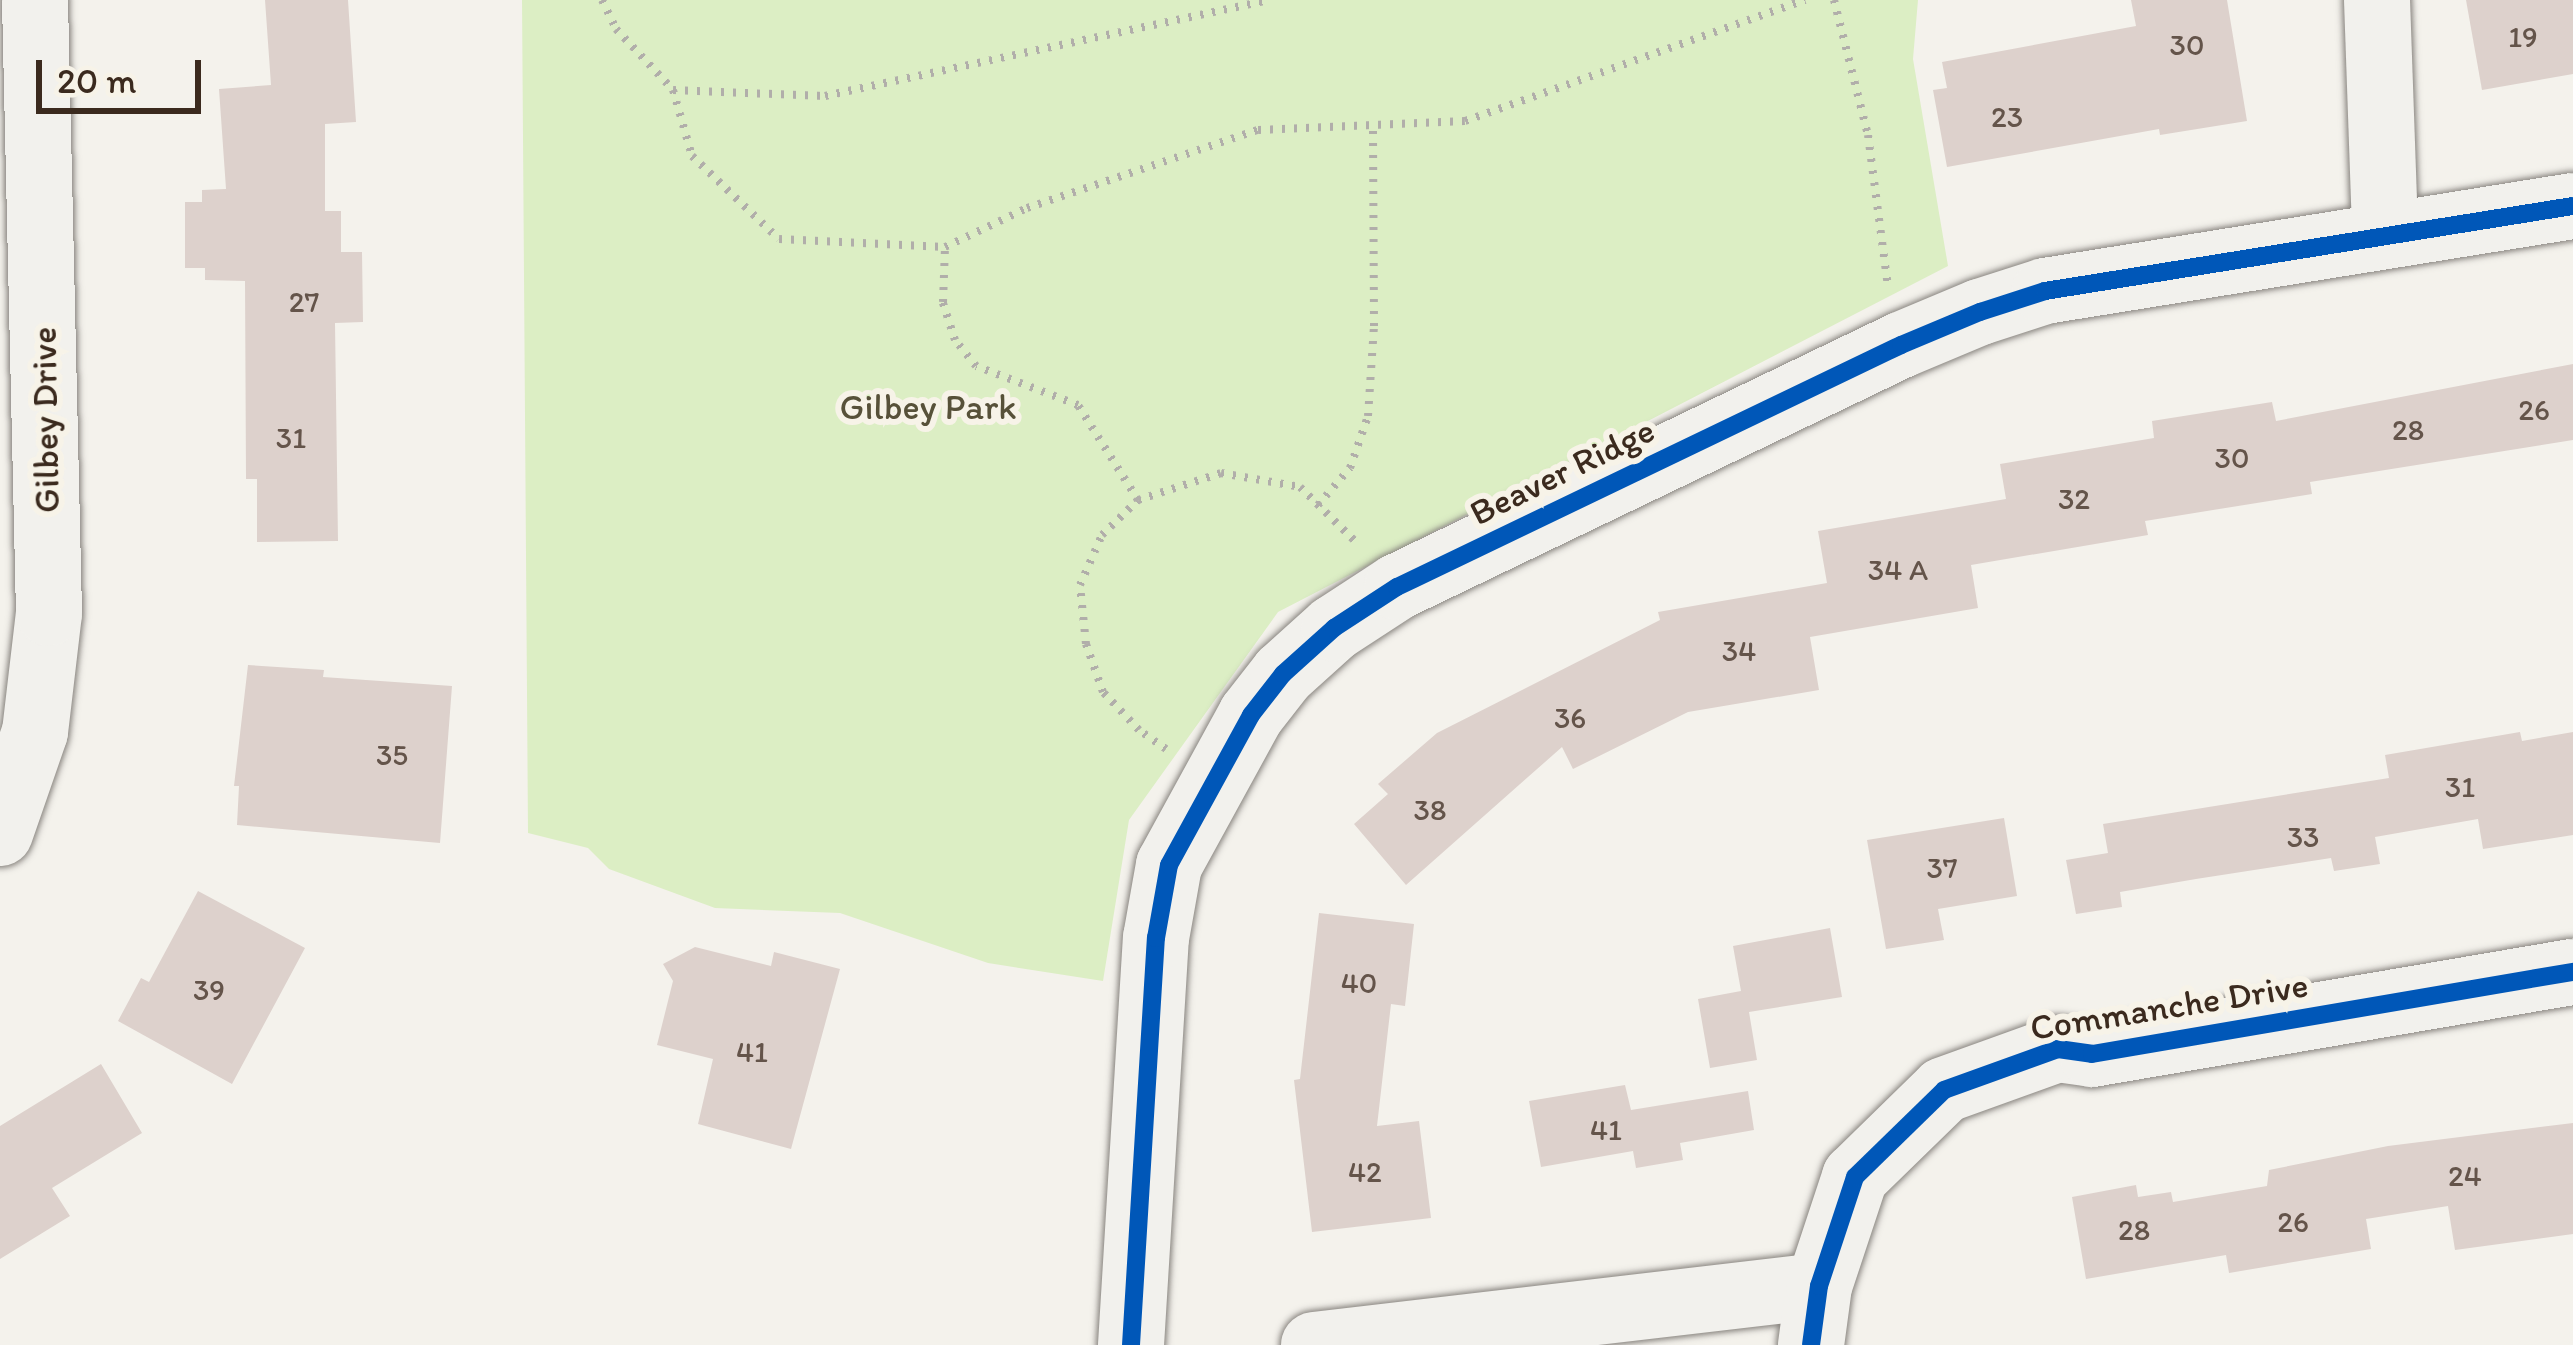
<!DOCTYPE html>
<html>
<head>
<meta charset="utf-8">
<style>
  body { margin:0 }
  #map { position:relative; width:2573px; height:1345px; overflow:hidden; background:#f4f2ec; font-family:Itim,sans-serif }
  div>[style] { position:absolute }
  .green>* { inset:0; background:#dceec4 }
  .building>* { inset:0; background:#ddd1cc }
  .path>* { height:8px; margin-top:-4px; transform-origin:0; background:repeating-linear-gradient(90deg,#b1aeaa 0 3px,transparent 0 12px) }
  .roads { filter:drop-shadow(0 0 3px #898580) drop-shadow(0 0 3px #898580) }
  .minor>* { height:66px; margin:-33px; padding:0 33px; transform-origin:33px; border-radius:33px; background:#f2f1ed }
  .cycleway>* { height:18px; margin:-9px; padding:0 9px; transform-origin:9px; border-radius:9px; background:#0057b8 }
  span { translate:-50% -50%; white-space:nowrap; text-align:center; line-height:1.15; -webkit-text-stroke:12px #f7f3e8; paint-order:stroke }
  .number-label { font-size:30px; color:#64544a }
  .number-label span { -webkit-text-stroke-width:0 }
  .park-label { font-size:36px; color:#575139 }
  .street-label { font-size:36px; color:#3b2a1e }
  .scale { position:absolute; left:36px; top:60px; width:165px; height:54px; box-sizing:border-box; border:6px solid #3b2a1e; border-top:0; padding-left:15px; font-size:36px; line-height:42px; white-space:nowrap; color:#3b2a1e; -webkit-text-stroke:9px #f7f3e8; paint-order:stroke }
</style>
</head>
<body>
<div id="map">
  <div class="green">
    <div style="clip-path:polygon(522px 0,1918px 0,1913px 59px,1948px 266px,1278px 612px,1129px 820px,1103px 981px,988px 963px,840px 913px,715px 908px,609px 869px,588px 848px,528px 833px)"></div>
  </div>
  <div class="building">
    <div style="clip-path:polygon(265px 0,348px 0,356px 122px,325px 124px,325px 211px,341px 211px,341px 252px,362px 252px,363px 322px,335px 323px,338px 541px,257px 542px,257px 479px,246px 479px,245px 281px,205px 280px,205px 268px,185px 268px,185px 202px,202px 202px,202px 190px,226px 189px,219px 89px,271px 85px)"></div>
    <div style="clip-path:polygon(2131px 0,2227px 0,2247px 121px,2160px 135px,2159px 129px,1947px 167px,1933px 90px,1947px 88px,1942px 62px,2136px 26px)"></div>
    <div style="clip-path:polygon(2466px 0,2573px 0,2573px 74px,2482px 90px)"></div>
    <div style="clip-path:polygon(2573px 364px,2573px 440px,2310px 482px,2312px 494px,2145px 521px,2148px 535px,1971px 565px,1978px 608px,1810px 637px,1819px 690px,1688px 712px,1573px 769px,1562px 747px,1406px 885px,1354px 824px,1388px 794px,1378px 784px,1437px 733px,1660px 620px,1658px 612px,1827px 583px,1818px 531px,2006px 499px,2000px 464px,2154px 438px,2152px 421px,2272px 402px,2276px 421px)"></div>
    <div style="clip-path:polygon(248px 665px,324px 670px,323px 677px,452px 686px,440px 843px,237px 825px,239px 786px,234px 786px)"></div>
    <div style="clip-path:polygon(2520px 732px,2522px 741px,2573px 732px,2573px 835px,2483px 849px,2478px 819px,2375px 837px,2380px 864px,2334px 871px,2331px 858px,2196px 879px,2120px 892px,2122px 907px,2076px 914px,2066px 860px,2108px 853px,2103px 824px,2389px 778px,2385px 755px)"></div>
    <div style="clip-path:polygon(2004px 818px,2017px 896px,1938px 909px,1944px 940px,1886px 949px,1867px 840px)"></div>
    <div style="clip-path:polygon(198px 891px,305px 948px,232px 1084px,118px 1021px,141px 978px,149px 982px)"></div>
    <div style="clip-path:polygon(1319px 913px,1414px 924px,1405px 1006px,1391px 1004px,1377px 1126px,1419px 1121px,1431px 1218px,1312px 1232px,1294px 1080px,1300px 1079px)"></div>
    <div style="clip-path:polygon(1830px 928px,1842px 997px,1749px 1012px,1757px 1060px,1710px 1068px,1698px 999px,1741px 991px,1733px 946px)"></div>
    <div style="clip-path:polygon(695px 947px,771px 966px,774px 952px,840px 969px,791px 1149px,698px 1124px,713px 1059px,657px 1045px,673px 981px,663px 964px)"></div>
    <div style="clip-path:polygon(101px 1064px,142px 1133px,52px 1188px,70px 1216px,0 1259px,0 1126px)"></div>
    <div style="clip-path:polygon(1625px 1085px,1631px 1110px,1748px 1091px,1754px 1130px,1680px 1143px,1683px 1160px,1636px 1168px,1633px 1151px,1541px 1167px,1529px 1101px)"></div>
    <div style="clip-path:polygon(2573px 1123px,2573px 1234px,2455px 1250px,2448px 1206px,2366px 1219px,2371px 1249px,2229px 1273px,2226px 1255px,2086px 1279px,2072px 1197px,2136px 1185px,2138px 1197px,2171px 1192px,2173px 1202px,2267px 1186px,2269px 1170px,2388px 1146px)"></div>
  </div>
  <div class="path">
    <div style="left:602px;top:0;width:32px;rotate:64deg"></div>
    <div style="left:616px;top:29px;width:83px;rotate:46.9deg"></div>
    <div style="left:673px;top:90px;width:152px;rotate:2.3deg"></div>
    <div style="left:825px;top:96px;width:454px;rotate:-12.2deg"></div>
    <div style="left:1834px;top:0;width:139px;rotate:75.9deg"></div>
    <div style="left:1868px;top:135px;width:153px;rotate:82.5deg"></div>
    <div style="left:673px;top:90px;width:69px;rotate:73.9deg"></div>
    <div style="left:692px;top:156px;width:120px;rotate:43.7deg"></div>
    <div style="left:779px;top:239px;width:166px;rotate:2.8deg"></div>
    <div style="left:1138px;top:500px;width:112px;rotate:-122.3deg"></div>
    <div style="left:1078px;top:405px;width:109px;rotate:-159.1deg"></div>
    <div style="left:976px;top:366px;width:33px;rotate:-129deg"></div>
    <div style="left:955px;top:340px;width:40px;rotate:-108deg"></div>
    <div style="left:943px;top:302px;width:55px;rotate:-87.9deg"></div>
    <div style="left:945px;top:247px;width:91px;rotate:-25.4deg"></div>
    <div style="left:1027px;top:208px;width:244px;rotate:-18.7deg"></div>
    <div style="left:1258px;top:130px;width:207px;rotate:-2.5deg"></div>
    <div style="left:1465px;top:121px;width:361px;rotate:-19.6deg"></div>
    <div style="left:1318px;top:505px;width:49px;rotate:-49.1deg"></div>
    <div style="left:1350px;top:468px;width:55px;rotate:-70.9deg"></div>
    <div style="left:1368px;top:416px;width:90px;rotate:-86.2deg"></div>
    <div style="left:1374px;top:326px;width:200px;rotate:-90.3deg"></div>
    <div style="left:1166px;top:749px;width:33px;rotate:-145deg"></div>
    <div style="left:1139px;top:730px;width:52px;rotate:-133.5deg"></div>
    <div style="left:1103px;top:692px;width:51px;rotate:-109.5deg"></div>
    <div style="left:1086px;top:644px;width:59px;rotate:-95.8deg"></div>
    <div style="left:1080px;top:585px;width:55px;rotate:-66.3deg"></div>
    <div style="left:1102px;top:535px;width:50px;rotate:-44.2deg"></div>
    <div style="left:1138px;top:500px;width:87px;rotate:-18deg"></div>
    <div style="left:1221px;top:473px;width:80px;rotate:10deg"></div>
    <div style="left:1300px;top:487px;width:80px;rotate:44.5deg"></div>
  </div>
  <div class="roads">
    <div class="minor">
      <div style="left:2377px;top:0;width:232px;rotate:88deg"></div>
      <div style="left:0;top:833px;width:107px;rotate:-70.9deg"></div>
      <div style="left:35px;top:732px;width:120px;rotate:-83.3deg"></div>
      <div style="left:49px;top:613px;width:613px;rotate:-91.31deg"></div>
      <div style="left:1131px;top:1345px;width:408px;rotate:-86.5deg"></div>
      <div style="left:1156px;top:938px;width:74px;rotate:-79.9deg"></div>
      <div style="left:1169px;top:865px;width:171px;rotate:-61.3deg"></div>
      <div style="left:1251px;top:715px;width:52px;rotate:-52deg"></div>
      <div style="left:1283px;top:674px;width:69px;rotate:-42deg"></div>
      <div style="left:1334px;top:628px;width:75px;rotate:-33.1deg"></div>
      <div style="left:1397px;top:587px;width:559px;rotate:-25.65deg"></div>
      <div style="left:1901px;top:345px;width:86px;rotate:-22.7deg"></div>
      <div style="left:1980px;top:312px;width:68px;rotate:-17.9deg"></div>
      <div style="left:2045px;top:291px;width:535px;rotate:-9.15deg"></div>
      <div style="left:1314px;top:1345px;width:508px;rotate:-6.66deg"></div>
      <div style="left:1811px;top:1345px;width:60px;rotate:-82.3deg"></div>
      <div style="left:1819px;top:1286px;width:115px;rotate:-71.7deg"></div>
      <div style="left:1855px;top:1177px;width:124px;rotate:-44.3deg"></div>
      <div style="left:1944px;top:1090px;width:121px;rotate:-19.8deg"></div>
      <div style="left:2058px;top:1049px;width:34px;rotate:8deg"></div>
      <div style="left:2092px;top:1054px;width:488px;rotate:-9.7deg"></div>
    </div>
  </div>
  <div class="cycleway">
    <div style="left:1131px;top:1345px;width:408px;rotate:-86.5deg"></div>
    <div style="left:1156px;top:938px;width:74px;rotate:-79.9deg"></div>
    <div style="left:1169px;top:865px;width:171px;rotate:-61.3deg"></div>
    <div style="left:1251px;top:715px;width:52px;rotate:-52deg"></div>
    <div style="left:1283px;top:674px;width:69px;rotate:-42deg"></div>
    <div style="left:1334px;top:628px;width:75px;rotate:-33.1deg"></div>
    <div style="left:1397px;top:587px;width:559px;rotate:-25.65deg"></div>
    <div style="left:1901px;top:345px;width:86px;rotate:-22.7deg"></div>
    <div style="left:1980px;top:312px;width:68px;rotate:-17.9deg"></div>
    <div style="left:2045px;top:291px;width:535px;rotate:-9.15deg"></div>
    <div style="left:1811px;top:1345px;width:60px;rotate:-82.3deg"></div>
    <div style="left:1819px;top:1286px;width:115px;rotate:-71.7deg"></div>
    <div style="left:1855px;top:1177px;width:124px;rotate:-44.3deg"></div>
    <div style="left:1944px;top:1090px;width:121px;rotate:-19.8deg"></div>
    <div style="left:2058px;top:1049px;width:34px;rotate:8deg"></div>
    <div style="left:2092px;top:1054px;width:488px;rotate:-9.7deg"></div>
  </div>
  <div class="number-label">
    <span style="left:2523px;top:37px">19</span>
    <span style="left:2187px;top:45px">30</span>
    <span style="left:2007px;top:117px">23</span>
    <span style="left:304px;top:302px">27</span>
    <span style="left:2534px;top:410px">26</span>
    <span style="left:2408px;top:430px">28</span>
    <span style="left:291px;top:438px">31</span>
    <span style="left:2232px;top:458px">30</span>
    <span style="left:2074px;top:499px">32</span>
    <span style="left:1898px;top:570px">34 A</span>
    <span style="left:1739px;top:651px">34</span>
    <span style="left:1570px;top:718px">36</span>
    <span style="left:392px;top:755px">35</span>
    <span style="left:2460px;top:787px">31</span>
    <span style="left:1430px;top:810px">38</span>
    <span style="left:2303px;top:837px">33</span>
    <span style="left:1942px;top:868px">37</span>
    <span style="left:1359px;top:983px">40</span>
    <span style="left:209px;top:990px">39</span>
    <span style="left:752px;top:1052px">41</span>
    <span style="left:1606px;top:1130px">41</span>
    <span style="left:1365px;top:1172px">42</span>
    <span style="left:2465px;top:1176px">24</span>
    <span style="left:2293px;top:1222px">26</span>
    <span style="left:2134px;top:1230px">28</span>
  </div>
  <div class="park-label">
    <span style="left:928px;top:407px">Gilbey Park</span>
  </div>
  <div class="street-label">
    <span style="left:45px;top:420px;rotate:-91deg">Gilbey Drive</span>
    <span style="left:1562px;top:471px;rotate:-26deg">Beaver Ridge</span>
    <span style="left:2169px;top:1006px;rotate:-9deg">Commanche Drive</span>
  </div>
  <div class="scale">20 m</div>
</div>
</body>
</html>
